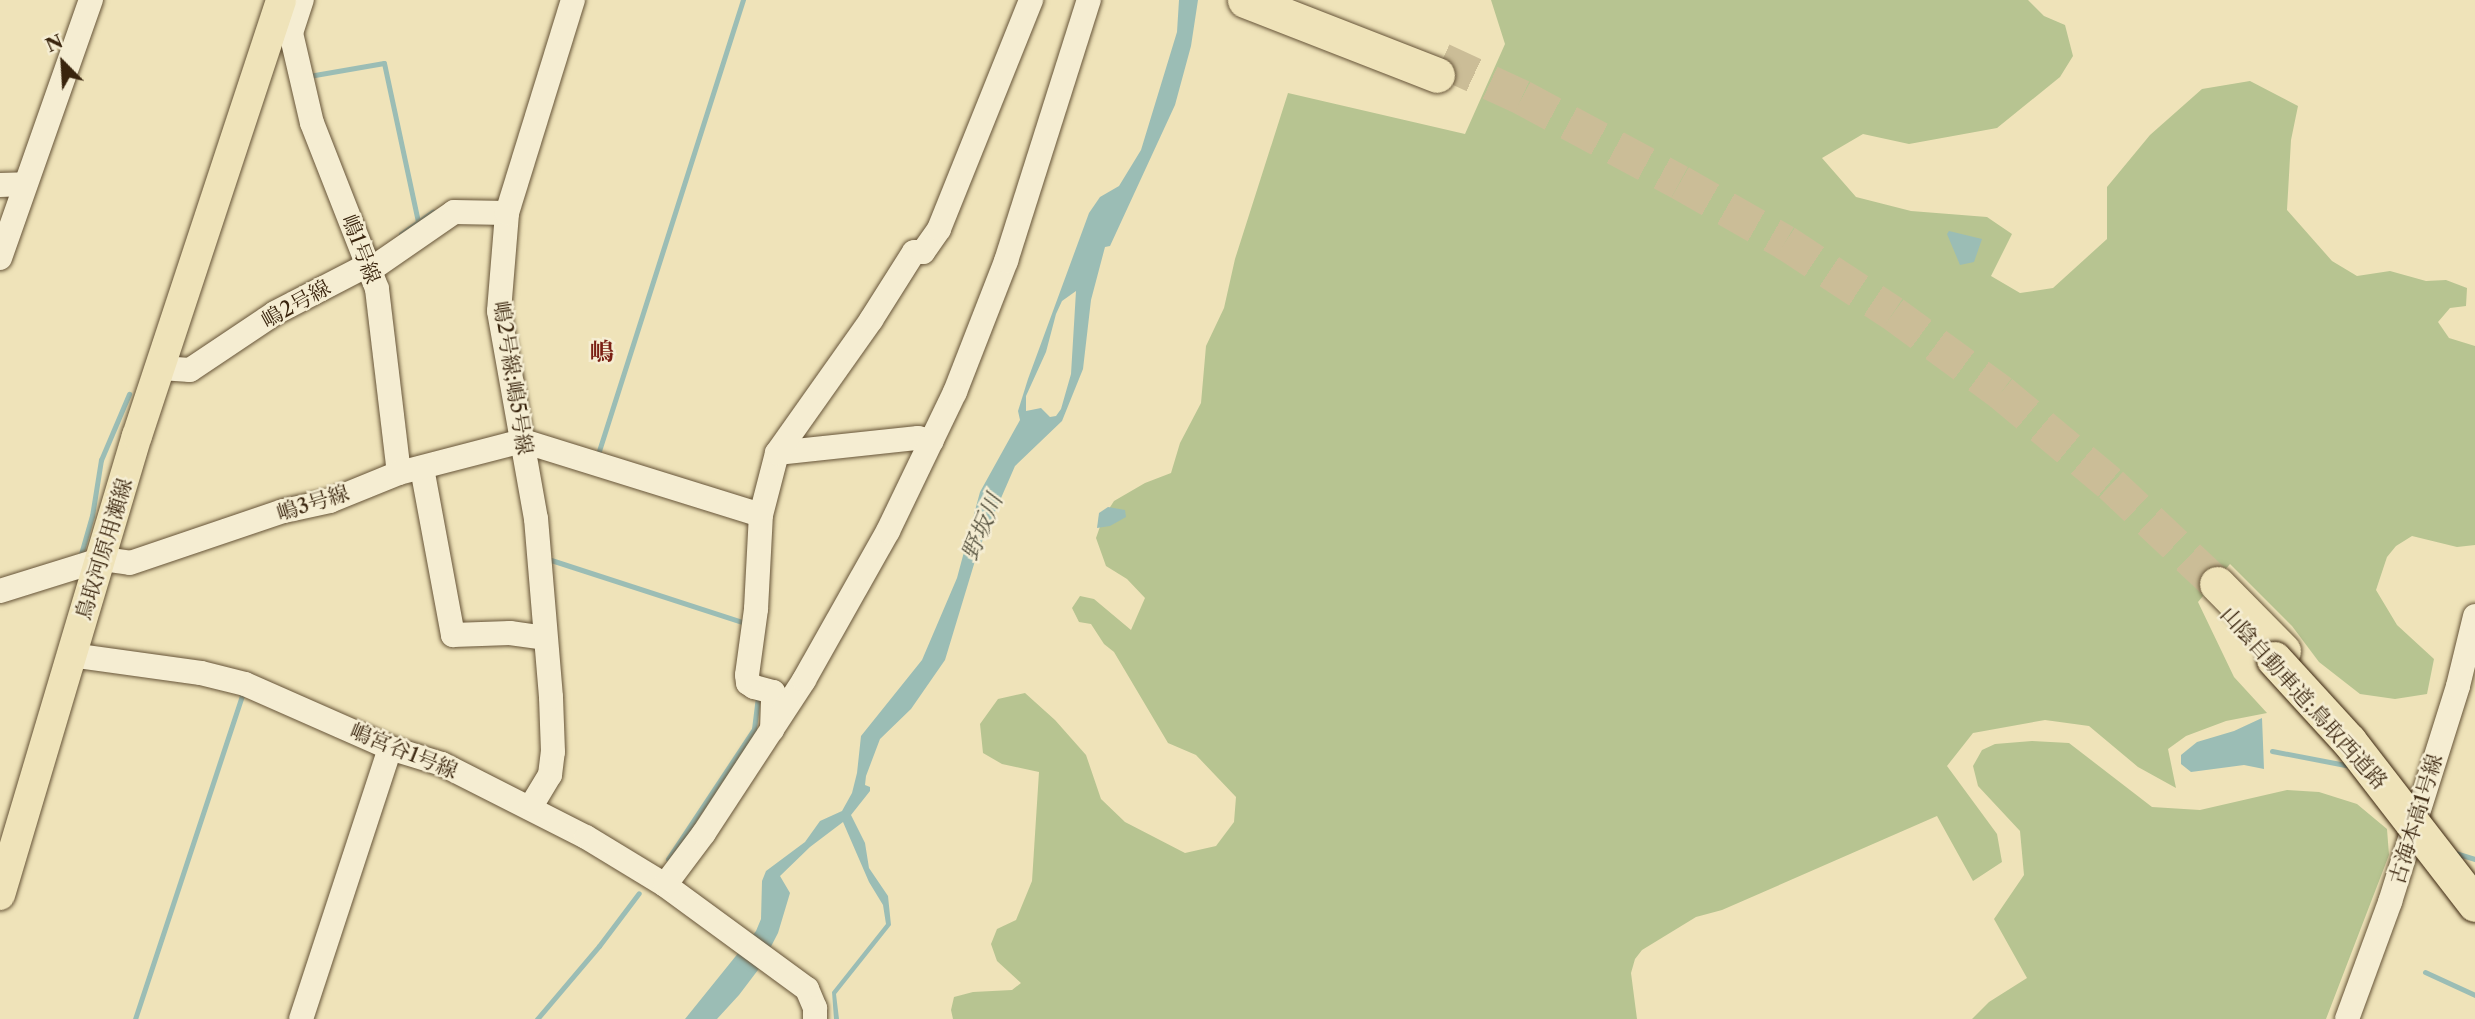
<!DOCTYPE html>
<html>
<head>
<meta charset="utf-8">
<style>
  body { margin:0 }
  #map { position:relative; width:2475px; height:1019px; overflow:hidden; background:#efe3b9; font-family:"Libre Caslon Text","Noto Serif JP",serif }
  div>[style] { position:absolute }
  .green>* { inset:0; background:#b7c491 }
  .water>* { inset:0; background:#9bbdb5 }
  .stream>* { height:5px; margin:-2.5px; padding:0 2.5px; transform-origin:2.5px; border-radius:2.5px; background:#9bbdb5 }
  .highway-tunnel>* { height:35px; margin-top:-17.5px; transform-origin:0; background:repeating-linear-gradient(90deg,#cbbd97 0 35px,transparent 0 53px) }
  .roads { filter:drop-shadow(0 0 2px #665438) drop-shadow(0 0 2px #665438) }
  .minor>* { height:24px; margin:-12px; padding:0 12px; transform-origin:12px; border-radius:12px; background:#f5edd2 }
  .major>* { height:30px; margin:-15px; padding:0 15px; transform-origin:15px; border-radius:15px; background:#efe3b9 }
  .highway>* { height:35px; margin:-17.5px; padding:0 17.5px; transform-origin:17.5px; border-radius:17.5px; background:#efe3b9 }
  .bridges { filter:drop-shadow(0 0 2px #39240d) drop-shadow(0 0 2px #39240d) }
  .highway-bridge>* { height:35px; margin:-17.5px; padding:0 17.5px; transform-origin:17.5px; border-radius:17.5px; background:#efe3b9 }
  span { translate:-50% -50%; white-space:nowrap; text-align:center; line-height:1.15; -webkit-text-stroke:5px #f5edd2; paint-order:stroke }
  .street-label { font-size:21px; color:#39240d }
  .water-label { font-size:23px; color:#56523f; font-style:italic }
  .quarter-label { font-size:24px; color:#7a1f14; font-weight:700 }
  .north { position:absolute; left:28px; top:28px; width:70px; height:70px; -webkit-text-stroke:5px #f5edd2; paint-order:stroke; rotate:336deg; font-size:19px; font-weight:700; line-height:28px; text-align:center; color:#39240d }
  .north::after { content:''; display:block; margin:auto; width:24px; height:32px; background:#39240d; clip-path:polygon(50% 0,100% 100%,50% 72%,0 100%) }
</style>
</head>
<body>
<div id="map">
  <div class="green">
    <div style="clip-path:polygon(1491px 0,2028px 0,2044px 16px,2065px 25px,2073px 56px,2060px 77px,1997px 128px,1909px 144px,1863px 134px,1822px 158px,1856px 197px,1911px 211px,1987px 217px,2012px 234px,1991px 276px,2020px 293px,2053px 288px,2107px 239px,2107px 187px,2150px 135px,2202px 89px,2250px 81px,2298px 106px,2291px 140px,2287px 210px,2332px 261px,2357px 276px,2390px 271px,2426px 281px,2446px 280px,2467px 288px,2466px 306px,2450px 308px,2438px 322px,2449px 338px,2475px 346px,2475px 545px,2457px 547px,2412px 536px,2396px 546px,2387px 557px,2376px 590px,2397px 625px,2434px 659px,2427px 694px,2395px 699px,2360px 694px,2319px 662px,2292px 626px,2230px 564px,2198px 602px,2234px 677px,2267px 713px,2226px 721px,2186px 736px,2168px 749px,2176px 788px,2138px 767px,2089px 726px,2045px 720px,1973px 733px,1947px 766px,1997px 834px,2002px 862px,1973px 881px,1937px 816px,1722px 910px,1696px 917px,1642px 950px,1635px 959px,1631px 973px,1637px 1019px,953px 1019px,951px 1010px,954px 997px,973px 992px,1012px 990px,1021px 983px,997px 961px,991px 944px,997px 929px,1016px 920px,1032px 881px,1039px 772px,1002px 764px,983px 753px,980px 724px,998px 699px,1025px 693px,1055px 720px,1086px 755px,1101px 799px,1125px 822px,1185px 853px,1216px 846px,1234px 822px,1236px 797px,1196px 755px,1168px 743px,1114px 652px,1104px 644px,1091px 624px,1079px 622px,1072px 608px,1080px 596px,1094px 599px,1131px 630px,1145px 598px,1127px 579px,1106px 566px,1096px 538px,1103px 518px,1114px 501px,1145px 483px,1171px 473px,1180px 443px,1201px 403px,1206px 346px,1224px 308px,1235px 259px,1288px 93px,1465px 134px,1505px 44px)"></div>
    <div style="clip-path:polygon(2032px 741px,2069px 743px,2152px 807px,2200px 810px,2287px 790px,2319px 792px,2357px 804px,2387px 829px,2389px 855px,2326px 1019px,1972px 1019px,1989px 1002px,2027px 978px,1994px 919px,2024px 875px,2020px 831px,1978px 786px,1973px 766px,1982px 750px,1995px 744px)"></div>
  </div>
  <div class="water">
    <div style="clip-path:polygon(evenodd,1179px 0,1198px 0,1191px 46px,1175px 105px,1110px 246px,1105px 247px,1091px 300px,1083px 369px,1062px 421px,1015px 466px,978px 551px,945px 660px,911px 709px,880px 739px,866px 776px,865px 785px,870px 787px,870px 791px,851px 815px,865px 843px,869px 868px,888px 896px,891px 925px,836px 994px,839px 1019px,834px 1019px,832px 992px,886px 924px,883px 905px,869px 882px,843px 822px,810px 847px,780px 876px,790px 893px,778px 933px,761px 966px,739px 995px,717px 1019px,685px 1019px,756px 931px,761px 919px,762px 881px,766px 871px,805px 842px,820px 821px,842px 811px,852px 793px,857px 773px,861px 736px,922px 660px,957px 578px,980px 492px,1020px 420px,1018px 411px,1028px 379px,1089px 213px,1100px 197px,1119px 186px,1141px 150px,1177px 32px,1179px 0,1076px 291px,1071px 374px,1061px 409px,1056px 416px,1050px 417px,1041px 408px,1026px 411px,1026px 396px,1046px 352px,1056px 314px,1062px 301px,1076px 291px)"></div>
    <div style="clip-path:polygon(1949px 231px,1982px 239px,1974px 262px,1960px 265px,1947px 234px)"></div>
    <div style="clip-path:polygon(1108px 507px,1125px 510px,1126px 517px,1110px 526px,1097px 528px,1099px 513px)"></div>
    <div style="clip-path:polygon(2262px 718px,2264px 769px,2244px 765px,2191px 772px,2181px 764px,2181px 755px,2197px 742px,2234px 731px)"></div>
  </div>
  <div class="stream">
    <div style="left:309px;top:76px;width:76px;rotate:-9.8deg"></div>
    <div style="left:384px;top:63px;width:162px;rotate:77.9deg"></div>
    <div style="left:401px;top:234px;width:39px;rotate:-35deg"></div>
    <div style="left:594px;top:453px;width:4px;rotate:14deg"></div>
    <div style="left:598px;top:454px;width:477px;rotate:-72.3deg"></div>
    <div style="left:81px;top:554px;width:40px;rotate:-74deg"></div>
    <div style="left:92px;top:516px;width:57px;rotate:-80.9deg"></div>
    <div style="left:101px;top:460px;width:72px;rotate:-67deg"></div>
    <div style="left:551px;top:560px;width:207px;rotate:18deg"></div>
    <div style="left:2272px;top:751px;width:80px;rotate:10.8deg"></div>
    <div style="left:2452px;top:852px;width:24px;rotate:17deg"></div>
    <div style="left:668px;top:859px;width:156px;rotate:-56.5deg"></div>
    <div style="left:754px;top:729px;width:33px;rotate:-83deg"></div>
    <div style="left:2425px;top:972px;width:55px;rotate:24.7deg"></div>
    <div style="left:135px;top:1019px;width:340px;rotate:-71.7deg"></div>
    <div style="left:537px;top:1019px;width:96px;rotate:-49.7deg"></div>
    <div style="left:599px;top:946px;width:66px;rotate:-53deg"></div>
  </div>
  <div class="highway-tunnel">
    <div style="left:1442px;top:60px;width:88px;rotate:24.8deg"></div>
    <div style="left:1522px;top:97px;width:179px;rotate:28.3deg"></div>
    <div style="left:1680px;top:182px;width:121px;rotate:29.7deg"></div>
    <div style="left:1785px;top:242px;width:129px;rotate:33.3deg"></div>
    <div style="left:1893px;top:313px;width:134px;rotate:36.2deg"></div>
    <div style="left:2001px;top:392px;width:143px;rotate:39.9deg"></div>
    <div style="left:2111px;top:484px;width:146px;rotate:43.3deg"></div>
  </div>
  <div class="roads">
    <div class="minor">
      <div style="left:291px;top:33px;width:92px;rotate:76.9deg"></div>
      <div style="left:312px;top:123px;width:178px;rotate:68.6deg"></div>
      <div style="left:377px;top:289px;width:185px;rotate:83.2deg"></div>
      <div style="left:291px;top:33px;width:35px;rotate:-72deg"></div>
      <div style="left:0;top:185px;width:25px;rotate:-2deg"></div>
      <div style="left:0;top:258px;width:274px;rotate:-70.6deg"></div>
      <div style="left:161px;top:368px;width:29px;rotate:4deg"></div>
      <div style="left:190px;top:370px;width:102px;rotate:-33.8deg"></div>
      <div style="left:275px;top:313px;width:96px;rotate:-27.4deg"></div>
      <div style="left:360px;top:269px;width:10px;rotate:6deg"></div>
      <div style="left:370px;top:270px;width:102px;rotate:-34.6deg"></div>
      <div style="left:454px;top:212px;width:53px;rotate:1.1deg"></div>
      <div style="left:777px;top:453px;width:142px;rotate:-6.1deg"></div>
      <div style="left:918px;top:438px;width:14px;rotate:12deg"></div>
      <div style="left:422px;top:468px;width:170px;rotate:79.5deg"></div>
      <div style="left:453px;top:635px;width:57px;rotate:-2deg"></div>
      <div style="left:510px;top:633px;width:35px;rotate:8deg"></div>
      <div style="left:0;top:591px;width:108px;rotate:-17.3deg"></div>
      <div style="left:103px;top:559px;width:27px;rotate:8deg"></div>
      <div style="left:130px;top:563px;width:163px;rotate:-18.7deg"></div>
      <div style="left:284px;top:511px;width:47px;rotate:-12.3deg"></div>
      <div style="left:330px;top:501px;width:74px;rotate:-22.1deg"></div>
      <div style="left:399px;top:473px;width:128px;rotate:-14.5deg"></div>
      <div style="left:523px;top:441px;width:249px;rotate:17.3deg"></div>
      <div style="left:71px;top:655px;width:131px;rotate:7.9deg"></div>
      <div style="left:201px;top:673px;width:45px;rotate:14deg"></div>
      <div style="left:245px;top:684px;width:158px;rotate:23.8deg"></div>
      <div style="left:390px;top:748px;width:54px;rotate:17.1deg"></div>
      <div style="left:442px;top:764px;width:161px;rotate:26.9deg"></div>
      <div style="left:586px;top:837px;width:92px;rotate:31.3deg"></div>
      <div style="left:665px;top:885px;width:176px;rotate:36.2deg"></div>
      <div style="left:807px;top:989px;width:21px;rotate:67deg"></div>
      <div style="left:815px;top:1008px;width:11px;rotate:90deg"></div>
      <div style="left:772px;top:730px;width:38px;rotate:-88deg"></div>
      <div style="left:773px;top:692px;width:20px;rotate:-165deg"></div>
      <div style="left:754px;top:687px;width:7px;rotate:-146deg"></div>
      <div style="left:748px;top:683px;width:8px;rotate:-97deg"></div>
      <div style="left:747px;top:675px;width:67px;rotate:-82.2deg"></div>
      <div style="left:756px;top:609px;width:94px;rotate:-87deg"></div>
      <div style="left:761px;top:515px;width:64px;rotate:-75.5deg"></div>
      <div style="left:777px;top:453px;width:163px;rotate:-54.7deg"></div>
      <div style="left:871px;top:320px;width:80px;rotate:-57.7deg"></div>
      <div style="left:914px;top:252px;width:9px"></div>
      <div style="left:923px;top:252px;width:28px;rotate:-55deg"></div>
      <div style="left:939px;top:229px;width:247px;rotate:-68.1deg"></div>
      <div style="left:530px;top:808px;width:39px;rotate:-59deg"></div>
      <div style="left:550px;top:775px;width:23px;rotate:-83deg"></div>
      <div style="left:553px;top:752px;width:55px;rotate:-92.1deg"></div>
      <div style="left:551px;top:697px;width:179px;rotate:-94.8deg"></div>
      <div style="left:536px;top:519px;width:211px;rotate:-100.1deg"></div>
      <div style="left:499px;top:311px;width:98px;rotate:-85.3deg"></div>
      <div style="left:507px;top:213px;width:223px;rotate:-72.8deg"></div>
      <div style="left:665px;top:885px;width:65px;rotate:-53.1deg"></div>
      <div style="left:704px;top:833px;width:183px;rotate:-56.8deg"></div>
      <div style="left:804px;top:680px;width:171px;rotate:-60.6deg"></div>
      <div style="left:888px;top:531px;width:154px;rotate:-64.3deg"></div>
      <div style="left:955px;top:392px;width:141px;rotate:-68.7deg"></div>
      <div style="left:1006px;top:261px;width:274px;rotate:-72.4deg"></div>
      <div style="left:301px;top:1019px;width:285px;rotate:-71.8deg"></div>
      <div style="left:2347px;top:1019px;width:125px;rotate:-69.8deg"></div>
      <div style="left:2390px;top:902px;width:226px;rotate:-72.5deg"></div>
      <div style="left:2458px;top:686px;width:72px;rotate:-76.3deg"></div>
    </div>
    <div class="major">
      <div style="left:0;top:895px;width:479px;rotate:-73.4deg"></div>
      <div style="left:137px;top:436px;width:459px;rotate:-71.7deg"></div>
    </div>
    <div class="highway">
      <div style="left:1245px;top:0;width:206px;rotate:21.3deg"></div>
      <div style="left:2217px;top:584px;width:94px;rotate:45.4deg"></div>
    </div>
  </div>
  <div class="bridges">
    <div class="highway-bridge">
      <div style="left:2274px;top:659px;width:111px;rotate:47.6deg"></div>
      <div style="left:2349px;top:741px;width:206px;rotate:52.3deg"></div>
    </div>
  </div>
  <div class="street-label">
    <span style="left:361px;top:249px;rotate:69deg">嶋1号線</span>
    <span style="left:296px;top:304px;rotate:-29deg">嶋2号線</span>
    <span style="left:513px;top:378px;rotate:81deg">嶋2号線;嶋5号線</span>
    <span style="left:313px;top:503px;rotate:-17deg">嶋3号線</span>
    <span style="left:104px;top:549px;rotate:-73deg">鳥取河原用瀬線</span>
    <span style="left:2304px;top:698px;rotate:48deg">山陰自動車道;鳥取西道路</span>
    <span style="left:404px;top:751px;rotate:22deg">嶋宮谷1号線</span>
    <span style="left:2416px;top:819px;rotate:-73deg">古海本高1号線</span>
  </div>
  <div class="water-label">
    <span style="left:982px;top:527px;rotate:-67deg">野坂川</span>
  </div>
  <div class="quarter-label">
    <span style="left:602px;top:352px">嶋</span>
  </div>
  <div class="north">N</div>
</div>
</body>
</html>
